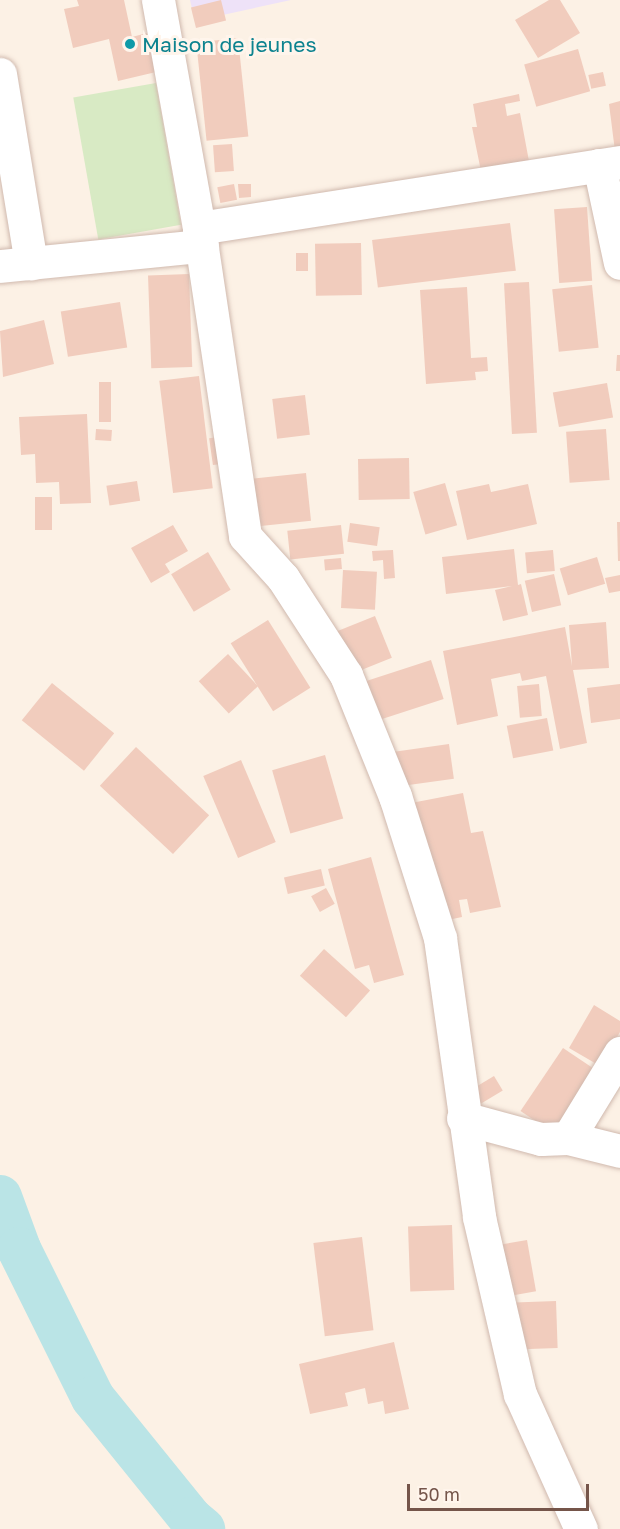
<!DOCTYPE html>
<html>
<head>
<meta charset="utf-8">
<style>
  body { margin:0 }
  #map { position:relative; width:620px; height:1529px; overflow:hidden; background:#fcf1e5; font-family:"Golos Text",sans-serif }
  div>[style] { position:absolute }
  .education>* { inset:0; background:#eee2f8 }
  .green>* { inset:0; background:#d8eac4; transform-origin:0 0 }
  .river>* { height:44px; margin:-22px; padding:0 22px; transform-origin:22px; border-radius:22px; background:#bae4e6 }
  .building>* { inset:0; background:#f1ccbd; transform-origin:0 0 }
  .roads { filter:drop-shadow(0 0 2px #d0b9ae) drop-shadow(0 0 2px #d0b9ae) }
  .minor>* { height:33px; margin:-16.5px; padding:0 16.5px; transform-origin:16.5px; border-radius:16.5px; background:#fff }
  .dots>* { width:16px; height:16px; translate:-50% -50%; box-sizing:border-box; border:3px solid #fff5ec; border-radius:50% }
  span { translate:-50% -50%; white-space:nowrap; text-align:center; line-height:1.15; -webkit-text-stroke:6px #fff5ec; paint-order:stroke }
  .culture-label { font-size:21px; color:#0d838f }
  .left { translate:0 -50%; text-align:left }
  .scale { position:absolute; left:407px; top:1484px; width:182px; height:27px; box-sizing:border-box; border:3px solid #75554a; border-top:0; padding-left:8px; font-size:18px; line-height:21px; white-space:nowrap; color:#75554a; -webkit-text-stroke:4px #fff5ec; paint-order:stroke }
</style>
</head>
<body>
<div id="map">
  <div class="education">
    <div style="clip-path:polygon(190px 0,291px 0,195px 21px)"></div>
  </div>
  <div class="green">
    <div style="left:156px;top:83px;width:144px;height:84px;rotate:80deg"></div>
  </div>
  <div class="river">
    <div style="left:0;top:1197px;width:55px;rotate:69.9deg"></div>
    <div style="left:19px;top:1249px;width:166px;rotate:63.6deg"></div>
    <div style="left:93px;top:1398px;width:156px;rotate:51deg"></div>
    <div style="left:191px;top:1519px;width:16px;rotate:40deg"></div>
  </div>
  <div class="building">
    <div style="clip-path:polygon(77px 0,124px 0,132px 37px,147px 33px,156px 72px,118px 81px,109px 39px,73px 48px,64px 9px,79px 6px)"></div>
    <div style="left:221px;top:0;width:21px;height:31px;rotate:76deg"></div>
    <div style="clip-path:polygon(549px 0,560px 0,580px 33px,538px 58px,515px 20px)"></div>
    <div style="left:238px;top:38px;width:99px;height:42px;rotate:84deg"></div>
    <div style="left:578px;top:49px;width:44px;height:56px;rotate:74deg"></div>
    <div style="left:603px;top:72px;width:14px;height:15px;rotate:78deg"></div>
    <div style="clip-path:polygon(519px 94px,520px 101px,505px 104px,507px 116px,520px 113px,531px 172px,483px 181px,472px 127px,477px 127px,473px 104px)"></div>
    <div style="clip-path:polygon(620px 101px,620px 150px,615px 151px,609px 104px)"></div>
    <div style="left:232px;top:144px;width:27px;height:19px;rotate:86deg"></div>
    <div style="left:234px;top:184px;width:16px;height:17px;rotate:79deg"></div>
    <div style="clip-path:polygon(238px 184px,251px 184px,251px 197px,239px 198px)"></div>
    <div style="left:587px;top:207px;width:74px;height:33px;rotate:86deg"></div>
    <div style="left:510px;top:223px;width:48px;height:139px;rotate:83deg"></div>
    <div style="left:361px;top:243px;width:52px;height:46px;rotate:89deg"></div>
    <div style="left:308px;top:253px;width:18px;height:12px;rotate:90deg"></div>
    <div style="left:189px;top:274px;width:93px;height:41px;rotate:88deg"></div>
    <div style="left:529px;top:282px;width:151px;height:25px;rotate:87deg"></div>
    <div style="left:592px;top:285px;width:63px;height:40px;rotate:84deg"></div>
    <div style="clip-path:polygon(467px 287px,471px 358px,487px 357px,488px 371px,475px 372px,476px 380px,426px 384px,420px 290px)"></div>
    <div style="left:120px;top:302px;width:46px;height:60px;rotate:81deg"></div>
    <div style="clip-path:polygon(44px 320px,54px 364px,3px 377px,0 331px)"></div>
    <div style="clip-path:polygon(617px 355px,620px 355px,620px 371px,616px 371px)"></div>
    <div style="left:199px;top:376px;width:113px;height:40px;rotate:83deg"></div>
    <div style="left:99px;top:382px;width:12px;height:40px"></div>
    <div style="left:607px;top:383px;width:35px;height:55px;rotate:80deg"></div>
    <div style="left:305px;top:395px;width:40px;height:33px;rotate:83deg"></div>
    <div style="clip-path:polygon(87px 414px,91px 503px,60px 504px,59px 482px,36px 483px,35px 454px,21px 455px,19px 417px)"></div>
    <div style="left:96px;top:429px;width:16px;height:11px;rotate:4deg"></div>
    <div style="left:606px;top:429px;width:51px;height:40px;rotate:86deg"></div>
    <div style="left:226px;top:436px;width:27px;height:17px;rotate:82deg"></div>
    <div style="left:409px;top:458px;width:41px;height:51px;rotate:89deg"></div>
    <div style="left:306px;top:473px;width:48px;height:53px;rotate:84deg"></div>
    <div style="left:137px;top:481px;width:20px;height:31px;rotate:81deg"></div>
    <div style="left:445px;top:483px;width:44px;height:33px;rotate:74deg"></div>
    <div style="clip-path:polygon(489px 484px,491px 492px,528px 484px,537px 524px,467px 540px,456px 491px)"></div>
    <div style="left:35px;top:497px;width:17px;height:33px"></div>
    <div style="clip-path:polygon(617px 522px,620px 522px,620px 561px,618px 561px)"></div>
    <div style="left:350px;top:523px;width:30px;height:19px;rotate:8deg"></div>
    <div style="clip-path:polygon(173px 525px,188px 551px,165px 564px,170px 572px,151px 583px,131px 548px)"></div>
    <div style="left:341px;top:525px;width:29px;height:54px;rotate:84deg"></div>
    <div style="clip-path:polygon(514px 549px,518px 585px,521px 584px,528px 615px,503px 621px,495px 590px,512px 586px,446px 594px,442px 557px)"></div>
    <div style="clip-path:polygon(393px 550px,395px 578px,384px 579px,383px 560px,373px 561px,372px 551px)"></div>
    <div style="left:553px;top:550px;width:21px;height:28px;rotate:85deg"></div>
    <div style="left:208px;top:552px;width:44px;height:43px;rotate:59deg"></div>
    <div style="left:597px;top:557px;width:28px;height:39px;rotate:73deg"></div>
    <div style="left:341px;top:558px;width:11px;height:17px;rotate:85deg"></div>
    <div style="left:343px;top:570px;width:34px;height:38px;rotate:3deg"></div>
    <div style="left:554px;top:574px;width:32px;height:30px;rotate:77deg"></div>
    <div style="clip-path:polygon(620px 575px,620px 591px,609px 593px,605px 578px)"></div>
    <div style="left:375px;top:616px;width:45px;height:43px;rotate:68deg"></div>
    <div style="left:268px;top:620px;width:80px;height:44px;rotate:58deg"></div>
    <div style="clip-path:polygon(606px 622px,609px 668px,573px 670px,587px 743px,560px 749px,546px 676px,522px 681px,520px 673px,491px 679px,498px 716px,457px 725px,443px 651px,565px 627px,572px 666px,569px 625px)"></div>
    <div style="left:228px;top:654px;width:44px;height:40px;rotate:47deg"></div>
    <div style="left:431px;top:660px;width:41px;height:68px;rotate:72deg"></div>
    <div style="left:52px;top:683px;width:80px;height:48px;rotate:39deg"></div>
    <div style="left:539px;top:684px;width:32px;height:22px;rotate:85deg"></div>
    <div style="clip-path:polygon(620px 684px,620px 719px,591px 723px,587px 688px)"></div>
    <div style="left:547px;top:718px;width:33px;height:41px;rotate:79deg"></div>
    <div style="left:449px;top:744px;width:35px;height:64px;rotate:82deg"></div>
    <div style="left:136px;top:747px;width:100px;height:53px;rotate:43deg"></div>
    <div style="left:325px;top:755px;width:66px;height:55px;rotate:74deg"></div>
    <div style="left:241px;top:760px;width:89px;height:41px;rotate:67deg"></div>
    <div style="clip-path:polygon(463px 793px,471px 833px,483px 831px,501px 907px,470px 913px,467px 899px,459px 900px,462px 917px,443px 921px,406px 804px)"></div>
    <div style="clip-path:polygon(371px 857px,404px 975px,374px 983px,369px 965px,355px 969px,328px 869px)"></div>
    <div style="left:321px;top:869px;width:17px;height:38px;rotate:77deg"></div>
    <div style="left:326px;top:888px;width:18px;height:17px;rotate:61deg"></div>
    <div style="left:324px;top:949px;width:62px;height:36px;rotate:42deg"></div>
    <div style="clip-path:polygon(594px 1005px,620px 1021px,620px 1032px,600px 1066px,569px 1048px)"></div>
    <div style="left:563px;top:1048px;width:40px;height:76px;rotate:34deg"></div>
    <div style="left:494px;top:1076px;width:17px;height:32px;rotate:59deg"></div>
    <div style="left:452px;top:1225px;width:65px;height:44px;rotate:88deg"></div>
    <div style="left:362px;top:1237px;width:94px;height:49px;rotate:83deg"></div>
    <div style="left:527px;top:1240px;width:52px;height:41px;rotate:80deg"></div>
    <div style="left:556px;top:1301px;width:47px;height:57px;rotate:88deg"></div>
    <div style="clip-path:polygon(394px 1342px,409px 1409px,385px 1414px,383px 1401px,368px 1404px,365px 1388px,345px 1393px,348px 1406px,310px 1414px,299px 1364px)"></div>
  </div>
  <div class="roads">
    <div class="minor">
      <div style="left:158px;top:0;width:232px;rotate:79.8deg"></div>
      <div style="left:199px;top:228px;width:426px;rotate:-8.9deg"></div>
      <div style="left:0;top:74px;width:192px;rotate:80.7deg"></div>
      <div style="left:599px;top:165px;width:100px;rotate:77.9deg"></div>
      <div style="left:199px;top:228px;width:311px;rotate:81.5deg"></div>
      <div style="left:245px;top:536px;width:57px;rotate:47.9deg"></div>
      <div style="left:283px;top:578px;width:116px;rotate:57deg"></div>
      <div style="left:346px;top:675px;width:131px;rotate:68deg"></div>
      <div style="left:395px;top:796px;width:149px;rotate:72.4deg"></div>
      <div style="left:440px;top:938px;width:282px;rotate:82deg"></div>
      <div style="left:479px;top:1217px;width:182px;rotate:77deg"></div>
      <div style="left:520px;top:1394px;width:148px;rotate:65.7deg"></div>
      <div style="left:0;top:266px;width:203px;rotate:-5.7deg"></div>
      <div style="left:463px;top:1118px;width:81px;rotate:15.1deg"></div>
      <div style="left:541px;top:1139px;width:27px;rotate:-2deg"></div>
      <div style="left:568px;top:1138px;width:54px;rotate:14deg"></div>
      <div style="left:568px;top:1138px;width:100px;rotate:-58.5deg"></div>
    </div>
  </div>
  <div class="dots">
    <div style="left:130px;top:44px;background:#0f9aa8"></div>
  </div>
  <div class="culture-label">
    <span class="left" style="left:142px;top:44px">Maison de jeunes</span>
  </div>
  <div class="scale">50 m</div>
</div>
</body>
</html>
